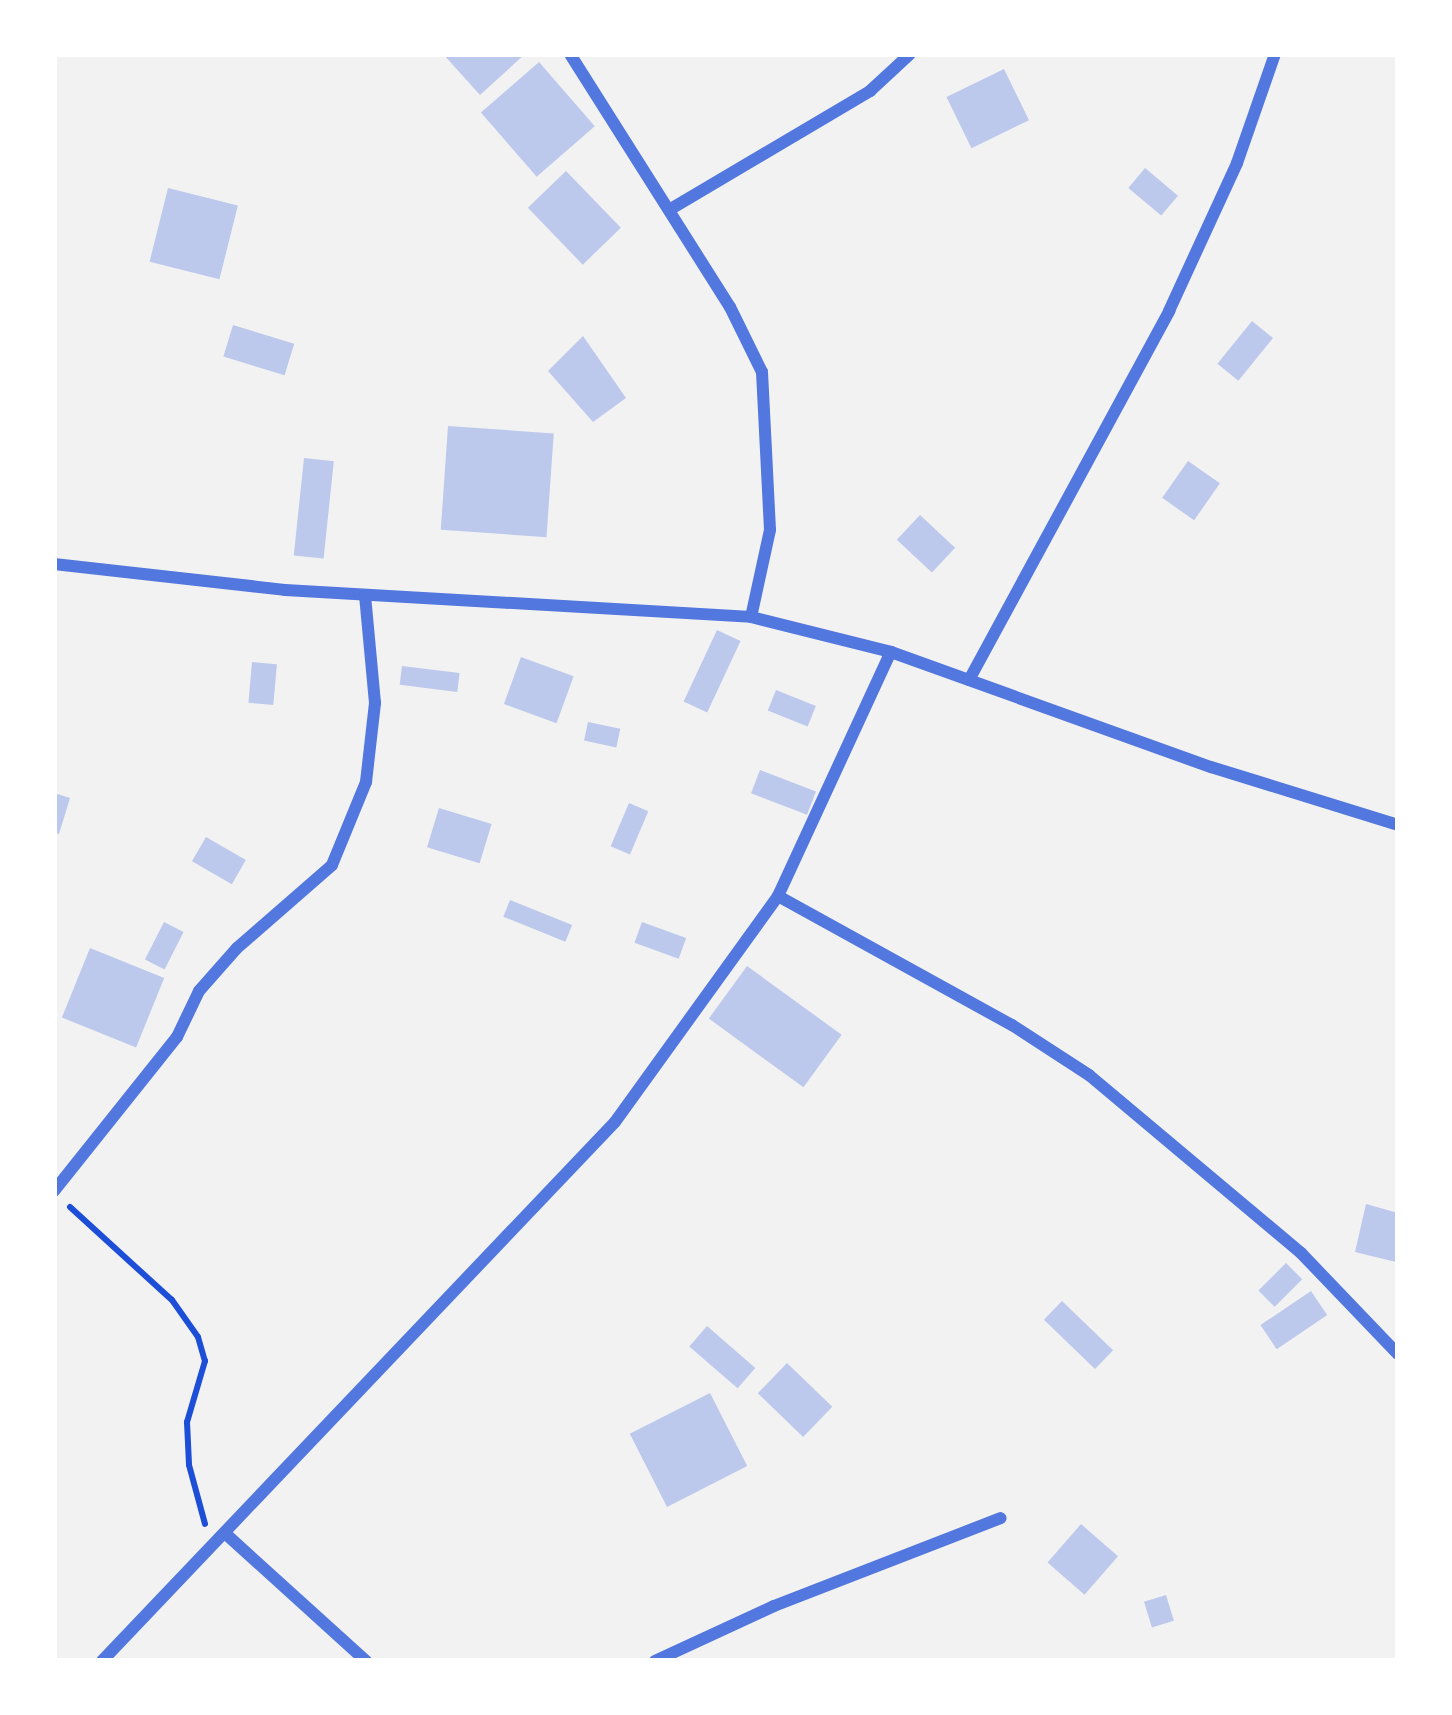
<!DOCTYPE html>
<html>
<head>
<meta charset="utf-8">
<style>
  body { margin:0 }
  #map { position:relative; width:1452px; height:1715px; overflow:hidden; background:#f2f2f2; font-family:"Golos Text",sans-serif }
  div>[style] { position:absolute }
  .building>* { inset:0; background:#bdc9ec; transform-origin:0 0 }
  .path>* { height:6px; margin:-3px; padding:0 3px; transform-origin:3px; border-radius:3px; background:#1d4ed8 }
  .minor>* { height:12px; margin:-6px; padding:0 6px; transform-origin:6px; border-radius:6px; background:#5277de }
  span { translate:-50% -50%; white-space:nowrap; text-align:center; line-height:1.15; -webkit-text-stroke:10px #fff; paint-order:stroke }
  .frame { position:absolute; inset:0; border:57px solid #fff; pointer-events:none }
</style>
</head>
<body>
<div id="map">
  <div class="building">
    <div style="clip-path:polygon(443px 54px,525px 54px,480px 95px)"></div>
    <div style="left:539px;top:62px;width:85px;height:77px;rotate:49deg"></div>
    <div style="left:1004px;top:69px;width:57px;height:64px;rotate:64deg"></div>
    <div style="left:1145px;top:168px;width:43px;height:26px;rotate:40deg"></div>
    <div style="left:566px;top:171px;width:79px;height:53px;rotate:46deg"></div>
    <div style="left:168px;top:188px;width:72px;height:76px;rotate:14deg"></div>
    <div style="left:1252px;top:321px;width:27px;height:55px;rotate:39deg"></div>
    <div style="left:233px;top:325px;width:64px;height:33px;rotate:17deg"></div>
    <div style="clip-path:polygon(583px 336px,626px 398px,593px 422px,548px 371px)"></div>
    <div style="left:448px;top:426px;width:106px;height:104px;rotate:4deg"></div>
    <div style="left:304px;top:458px;width:30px;height:98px;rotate:6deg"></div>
    <div style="left:1188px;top:461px;width:39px;height:45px;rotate:35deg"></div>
    <div style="left:920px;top:515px;width:48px;height:34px;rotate:43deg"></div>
    <div style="left:717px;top:630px;width:26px;height:79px;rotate:25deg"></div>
    <div style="left:521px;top:657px;width:56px;height:50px;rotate:20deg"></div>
    <div style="left:252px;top:662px;width:25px;height:41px;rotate:5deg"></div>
    <div style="left:402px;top:666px;width:58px;height:19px;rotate:7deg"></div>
    <div style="left:776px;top:690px;width:43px;height:22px;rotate:22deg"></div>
    <div style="left:588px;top:722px;width:33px;height:19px;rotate:12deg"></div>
    <div style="left:760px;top:770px;width:60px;height:25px;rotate:21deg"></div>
    <div style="clip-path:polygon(54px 793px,70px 798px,59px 834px,54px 833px)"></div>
    <div style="left:629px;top:803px;width:21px;height:47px;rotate:23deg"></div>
    <div style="left:439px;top:808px;width:55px;height:41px;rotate:17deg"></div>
    <div style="left:206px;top:837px;width:46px;height:28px;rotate:30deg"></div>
    <div style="left:510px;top:900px;width:67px;height:18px;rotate:22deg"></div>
    <div style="left:164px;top:922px;width:22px;height:42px;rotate:27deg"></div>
    <div style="left:642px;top:922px;width:47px;height:22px;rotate:20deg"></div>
    <div style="left:90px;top:948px;width:80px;height:75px;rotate:22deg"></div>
    <div style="left:747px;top:966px;width:117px;height:65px;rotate:36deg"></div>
    <div style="clip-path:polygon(1366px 1204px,1398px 1213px,1396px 1262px,1355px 1252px)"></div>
    <div style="left:1286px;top:1263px;width:23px;height:39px;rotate:45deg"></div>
    <div style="left:1311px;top:1291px;width:29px;height:61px;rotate:56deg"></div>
    <div style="left:1062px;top:1301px;width:71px;height:26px;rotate:44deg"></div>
    <div style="left:707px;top:1326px;width:64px;height:27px;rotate:41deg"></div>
    <div style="left:787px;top:1363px;width:63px;height:42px;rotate:44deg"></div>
    <div style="left:710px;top:1393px;width:82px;height:90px;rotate:63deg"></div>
    <div style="left:1081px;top:1524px;width:49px;height:51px;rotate:41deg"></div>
    <div style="left:1166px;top:1595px;width:27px;height:23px;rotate:73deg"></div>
  </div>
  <div class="path">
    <div style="left:70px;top:1207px;width:138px;rotate:42.4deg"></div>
    <div style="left:172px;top:1300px;width:45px;rotate:54.9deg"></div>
    <div style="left:198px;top:1337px;width:25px;rotate:74deg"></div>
    <div style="left:205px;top:1361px;width:64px;rotate:106.4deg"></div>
    <div style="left:187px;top:1422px;width:43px;rotate:87.3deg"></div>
    <div style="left:189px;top:1465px;width:61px;rotate:74.8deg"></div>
  </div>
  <div class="minor">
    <div style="left:570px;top:54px;width:299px;rotate:57.7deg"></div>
    <div style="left:730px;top:307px;width:72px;rotate:63.8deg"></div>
    <div style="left:762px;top:372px;width:158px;rotate:87.1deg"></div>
    <div style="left:770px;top:530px;width:89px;rotate:102.3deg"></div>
    <div style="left:669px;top:210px;width:234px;rotate:-30.6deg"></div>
    <div style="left:870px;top:91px;width:54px;rotate:-42.8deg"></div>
    <div style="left:54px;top:564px;width:232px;rotate:6.4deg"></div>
    <div style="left:285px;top:590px;width:467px;rotate:3.3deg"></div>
    <div style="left:751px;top:617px;width:144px;rotate:14deg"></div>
    <div style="left:891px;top:652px;width:340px;rotate:19.8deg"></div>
    <div style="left:1211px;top:767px;width:196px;rotate:17.2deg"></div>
    <div style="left:969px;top:680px;width:420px;rotate:-61.5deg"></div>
    <div style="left:1169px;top:311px;width:163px;rotate:-65.3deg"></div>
    <div style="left:1237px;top:163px;width:115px;rotate:-70.8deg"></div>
    <div style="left:778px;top:896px;width:267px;rotate:28.9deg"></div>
    <div style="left:1012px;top:1025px;width:92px;rotate:33deg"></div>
    <div style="left:1089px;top:1075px;width:277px;rotate:40deg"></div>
    <div style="left:1301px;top:1253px;width:140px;rotate:46.2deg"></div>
    <div style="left:54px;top:1191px;width:197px;rotate:-51.4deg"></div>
    <div style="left:177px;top:1037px;width:51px;rotate:-64.4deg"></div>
    <div style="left:199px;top:991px;width:57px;rotate:-48.5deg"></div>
    <div style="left:237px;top:948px;width:126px;rotate:-41.1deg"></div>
    <div style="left:332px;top:865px;width:90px;rotate:-67.7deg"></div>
    <div style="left:366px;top:782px;width:80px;rotate:-83.5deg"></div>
    <div style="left:375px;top:703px;width:108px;rotate:-95.3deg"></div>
    <div style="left:227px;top:1535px;width:188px;rotate:42.2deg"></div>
    <div style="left:102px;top:1661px;width:744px;rotate:-46.42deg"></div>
    <div style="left:615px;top:1122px;width:279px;rotate:-54.2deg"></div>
    <div style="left:778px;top:896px;width:269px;rotate:-65.2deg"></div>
    <div style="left:655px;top:1661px;width:131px;rotate:-24.8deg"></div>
    <div style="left:774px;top:1606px;width:243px;rotate:-21.2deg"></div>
  </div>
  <div class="frame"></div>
</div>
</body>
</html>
